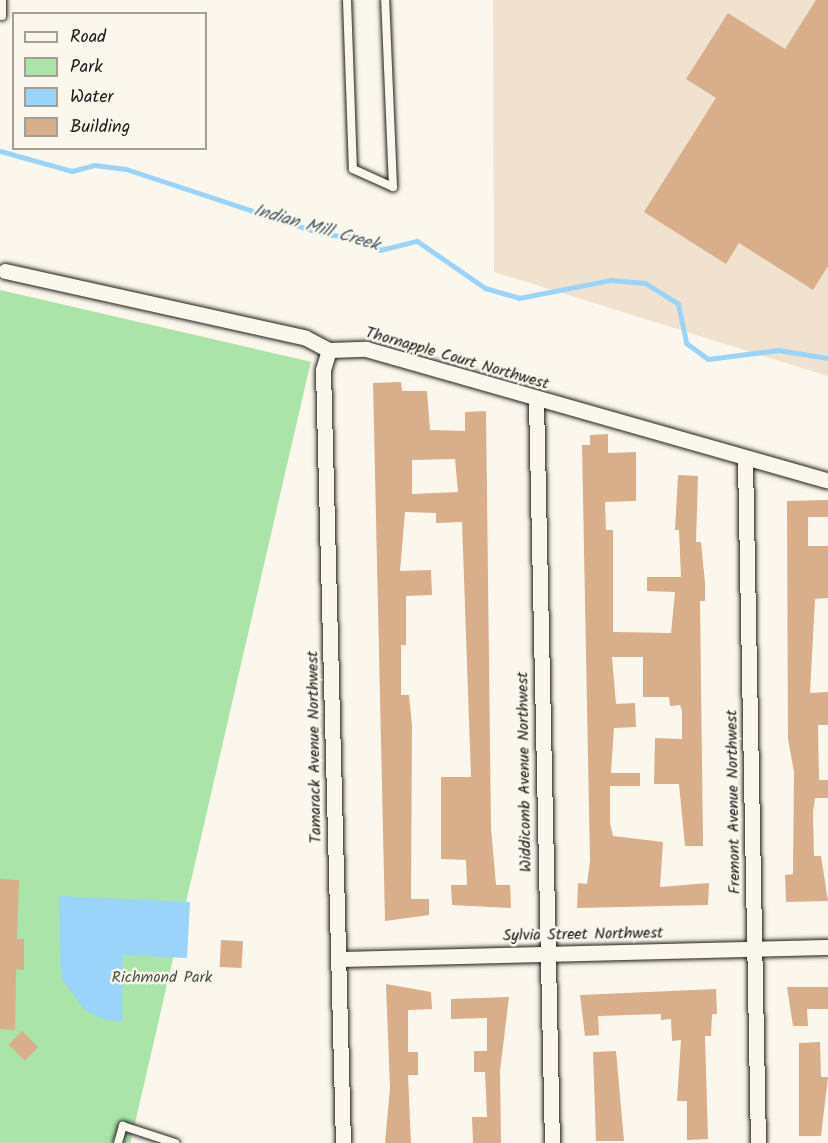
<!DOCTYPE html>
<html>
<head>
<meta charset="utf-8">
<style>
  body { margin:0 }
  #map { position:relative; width:828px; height:1143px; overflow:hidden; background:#fbf7ec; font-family:Kalam,sans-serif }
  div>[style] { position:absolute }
  .built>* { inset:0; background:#f1e1cf }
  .green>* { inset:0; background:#abe4a8; transform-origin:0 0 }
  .water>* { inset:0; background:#9ad4fa }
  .stream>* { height:5px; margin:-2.5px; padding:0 2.5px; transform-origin:2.5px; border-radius:2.5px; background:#9ad4fa }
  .building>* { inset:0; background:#d9ae8a; transform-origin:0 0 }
  .roads { filter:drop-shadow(0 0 2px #1c1c1c) drop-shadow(0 0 2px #1c1c1c) }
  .lane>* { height:8px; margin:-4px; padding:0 4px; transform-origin:4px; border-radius:4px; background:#fbf7ec }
  .street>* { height:15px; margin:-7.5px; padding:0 7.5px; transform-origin:7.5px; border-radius:7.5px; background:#fbf7ec }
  span { translate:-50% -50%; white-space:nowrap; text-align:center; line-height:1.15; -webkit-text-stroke:5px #fbf7ec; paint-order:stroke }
  .street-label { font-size:16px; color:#1c1c1c }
  .park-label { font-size:16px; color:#475846 }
  .water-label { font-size:18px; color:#485c6a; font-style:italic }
  .legend { position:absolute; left:12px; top:12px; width:195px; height:138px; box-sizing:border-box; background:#fbf7ec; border:2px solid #a29f99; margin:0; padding:8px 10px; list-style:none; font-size:18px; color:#1c1c1c }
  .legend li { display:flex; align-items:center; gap:12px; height:30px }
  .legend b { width:30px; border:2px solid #a29f99 }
</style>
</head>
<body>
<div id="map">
  <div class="built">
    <div style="clip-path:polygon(493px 0,828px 0,828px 376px,494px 272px)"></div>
  </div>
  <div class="green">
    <div style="left:0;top:290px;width:319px;height:853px;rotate:13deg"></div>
  </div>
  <div class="water">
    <div style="clip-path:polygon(59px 896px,190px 902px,187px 958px,123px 955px,122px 1022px,102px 1019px,85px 1010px,61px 978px)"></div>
  </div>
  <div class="stream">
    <div style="left:0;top:151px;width:75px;rotate:15.5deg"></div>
    <div style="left:72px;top:171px;width:23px;rotate:-15deg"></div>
    <div style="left:94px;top:165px;width:32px;rotate:7deg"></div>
    <div style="left:126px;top:169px;width:207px;rotate:18.3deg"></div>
    <div style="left:323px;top:234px;width:36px;rotate:6deg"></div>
    <div style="left:359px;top:238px;width:24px;rotate:30deg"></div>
    <div style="left:380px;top:250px;width:38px;rotate:-14deg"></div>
    <div style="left:417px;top:241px;width:83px;rotate:34.7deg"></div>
    <div style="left:485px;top:288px;width:35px;rotate:16deg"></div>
    <div style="left:519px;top:298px;width:94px;rotate:-11.1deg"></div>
    <div style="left:611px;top:280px;width:34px;rotate:5deg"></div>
    <div style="left:645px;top:283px;width:39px;rotate:32deg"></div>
    <div style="left:678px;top:304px;width:40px;rotate:78deg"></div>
    <div style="left:686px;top:343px;width:27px;rotate:36deg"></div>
    <div style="left:708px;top:359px;width:71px;rotate:-7.3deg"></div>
    <div style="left:778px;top:350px;width:51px;rotate:9.1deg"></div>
  </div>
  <div class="building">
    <div style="clip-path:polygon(816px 0,828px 0,828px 266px,813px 290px,739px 243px,726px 264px,644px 212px,716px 98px,686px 79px,728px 13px,785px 49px)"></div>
    <div style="clip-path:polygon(evenodd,401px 382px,402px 391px,427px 391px,430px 430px,465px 431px,465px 412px,486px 411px,491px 828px,496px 885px,510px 885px,511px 908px,452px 905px,451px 885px,467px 885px,466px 860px,441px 859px,441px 777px,471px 777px,462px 522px,436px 523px,436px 513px,405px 512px,400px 571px,431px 570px,432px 595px,406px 596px,406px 645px,401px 645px,401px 695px,409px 695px,412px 725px,411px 899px,429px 899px,429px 915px,385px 921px,373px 383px,401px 382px,455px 459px,458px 492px,412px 494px,412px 460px,455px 459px)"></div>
    <div style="clip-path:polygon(608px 434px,608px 453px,636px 452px,636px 501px,605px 502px,606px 530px,613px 530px,613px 632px,671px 633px,675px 592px,647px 591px,647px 577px,681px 577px,679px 530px,675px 530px,678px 475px,698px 476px,696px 542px,701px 542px,705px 583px,705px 601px,700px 601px,703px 846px,685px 846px,679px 784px,654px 784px,655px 738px,682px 739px,682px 711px,680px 705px,670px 706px,669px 697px,643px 697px,643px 657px,612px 657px,616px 704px,635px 703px,636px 727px,614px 728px,611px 773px,640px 773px,640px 786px,610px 786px,610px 823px,613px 836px,663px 842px,660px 887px,709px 883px,708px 905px,577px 908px,578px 883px,587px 884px,590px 861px,582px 445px,590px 445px,590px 435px)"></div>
    <div style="clip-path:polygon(828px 500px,828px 517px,808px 517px,808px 546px,828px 546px,828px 598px,815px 599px,810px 693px,828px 692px,828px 725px,818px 725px,819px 780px,828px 780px,828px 798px,815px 798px,813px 812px,814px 856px,821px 856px,828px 901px,786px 902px,785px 875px,793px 874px,794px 772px,788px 739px,787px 501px)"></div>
    <div style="clip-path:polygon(0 879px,19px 880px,17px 939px,24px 939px,24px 970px,16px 969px,15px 1030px,0 1029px)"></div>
    <div style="left:221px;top:940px;width:22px;height:27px;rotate:3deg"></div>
    <div style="clip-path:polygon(386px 984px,431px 992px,432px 1009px,408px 1010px,408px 1052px,418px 1052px,418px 1075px,408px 1075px,411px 1143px,385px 1143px,390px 1088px)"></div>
    <div style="clip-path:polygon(787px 987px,828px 987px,828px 1009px,807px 1009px,808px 1026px,793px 1026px)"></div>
    <div style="clip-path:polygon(716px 989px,717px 1014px,712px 1014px,711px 1036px,705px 1036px,708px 1139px,687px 1140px,687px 1101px,677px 1101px,681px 1040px,672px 1041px,671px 1019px,661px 1020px,661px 1014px,598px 1016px,599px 1035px,585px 1036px,580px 995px)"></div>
    <div style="clip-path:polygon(509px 997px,500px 1071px,501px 1143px,473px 1143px,472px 1117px,487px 1117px,485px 1072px,474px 1072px,474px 1051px,487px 1051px,487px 1018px,451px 1019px,451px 999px)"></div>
    <div style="left:22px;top:1031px;width:23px;height:19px;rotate:45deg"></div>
    <div style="clip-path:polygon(820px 1042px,821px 1077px,828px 1077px,821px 1136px,799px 1136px,799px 1043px)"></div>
    <div style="clip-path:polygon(616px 1051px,624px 1141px,596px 1141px,593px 1052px)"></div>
  </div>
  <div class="roads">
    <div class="lane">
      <div style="left:2px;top:0;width:16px;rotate:90deg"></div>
      <div style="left:347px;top:0;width:169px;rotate:88deg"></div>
      <div style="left:353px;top:169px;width:44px;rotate:24.2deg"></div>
      <div style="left:393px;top:187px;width:187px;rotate:-92.4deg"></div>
      <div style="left:118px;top:1143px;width:18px;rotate:-74deg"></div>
      <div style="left:123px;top:1126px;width:55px;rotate:18.1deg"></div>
    </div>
    <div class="street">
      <div style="left:5px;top:271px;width:308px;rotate:12.5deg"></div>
      <div style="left:306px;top:338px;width:26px;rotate:28deg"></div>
      <div style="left:329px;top:350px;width:37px;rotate:-2deg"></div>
      <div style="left:366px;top:349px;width:480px;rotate:15.9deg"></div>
      <div style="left:329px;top:350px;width:21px;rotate:107deg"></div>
      <div style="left:323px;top:370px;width:773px;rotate:88.52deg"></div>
      <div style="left:536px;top:400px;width:743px;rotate:88.77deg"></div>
      <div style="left:745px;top:460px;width:683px;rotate:88.91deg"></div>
      <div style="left:338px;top:959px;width:490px;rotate:-1.4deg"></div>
    </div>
  </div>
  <div class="street-label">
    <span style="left:457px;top:359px;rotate:16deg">Thornapple Court Northwest</span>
    <span style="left:315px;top:747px;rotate:-91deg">Tamarack Avenue Northwest</span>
    <span style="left:525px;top:772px;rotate:-91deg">Widdicomb Avenue Northwest</span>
    <span style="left:734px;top:802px;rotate:-91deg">Fremont Avenue Northwest</span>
    <span style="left:583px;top:935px;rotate:-1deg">Sylvia Street Northwest</span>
  </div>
  <div class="park-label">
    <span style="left:162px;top:978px">Richmond Park</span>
  </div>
  <div class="water-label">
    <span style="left:316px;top:229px;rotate:16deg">Indian Mill Creek</span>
  </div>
  <ul class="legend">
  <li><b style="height:8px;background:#fbf7ec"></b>Road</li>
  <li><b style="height:16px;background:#abe4a8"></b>Park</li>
  <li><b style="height:16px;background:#9ad4fa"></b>Water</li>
  <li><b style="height:16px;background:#d9ae8a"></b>Building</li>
  </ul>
</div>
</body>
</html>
